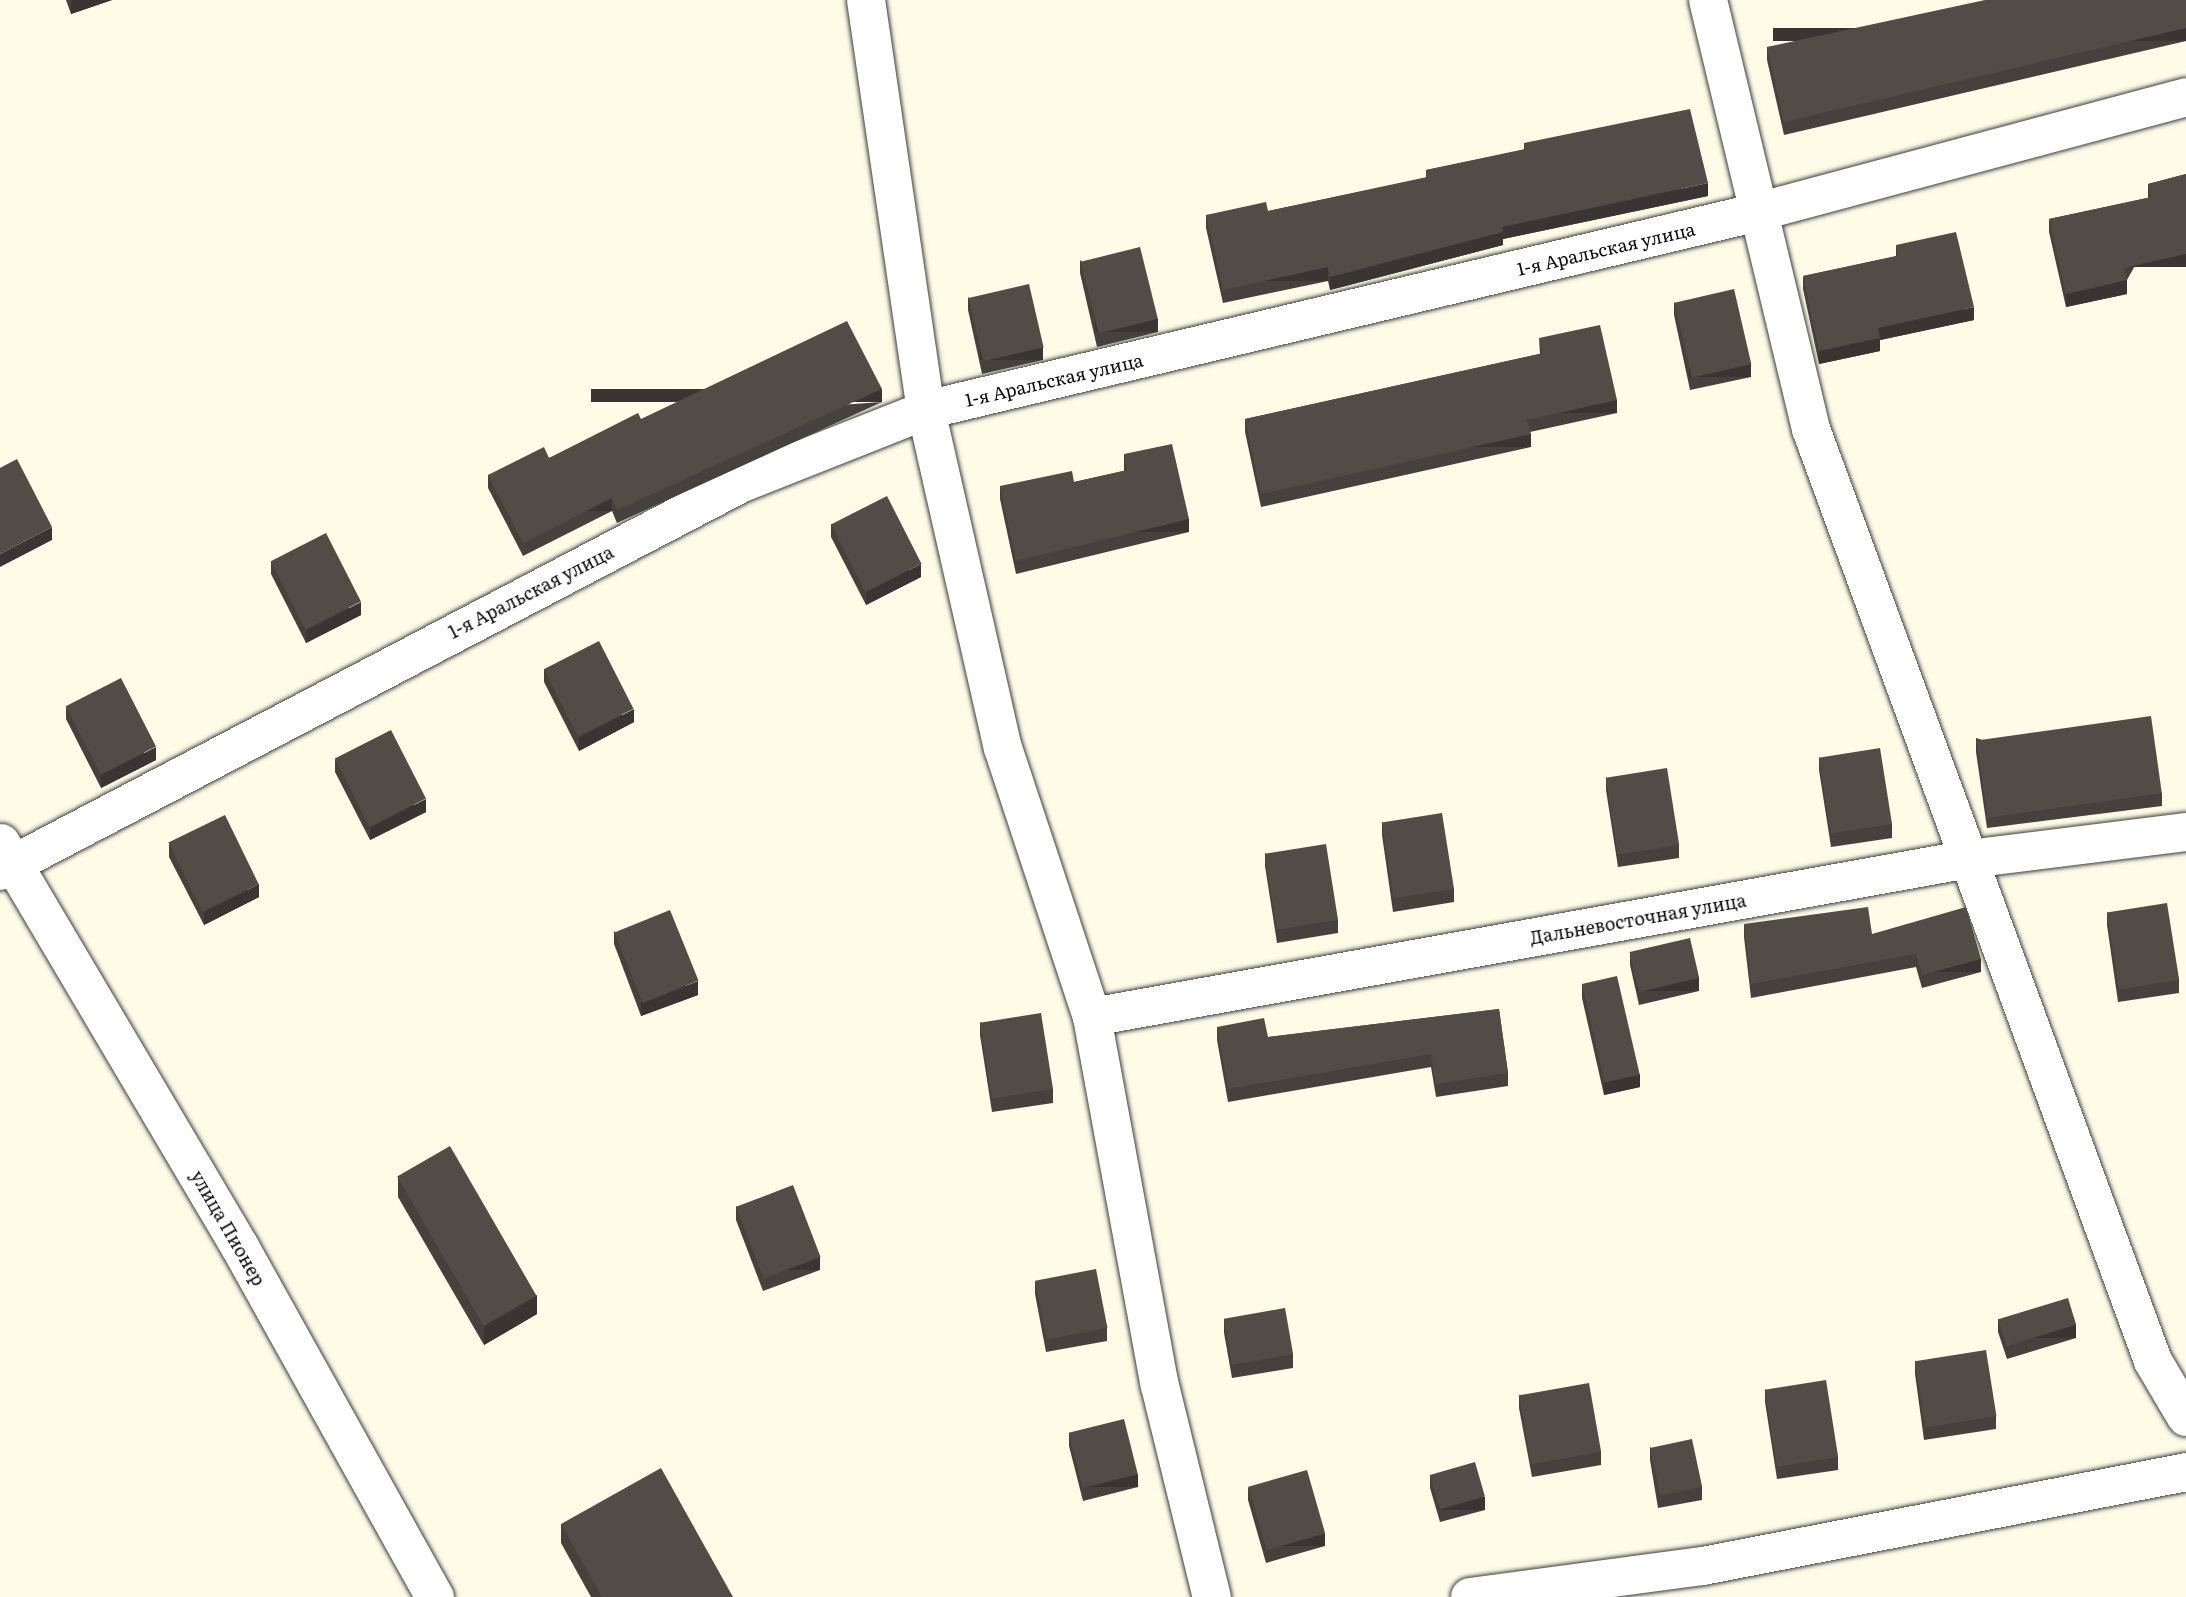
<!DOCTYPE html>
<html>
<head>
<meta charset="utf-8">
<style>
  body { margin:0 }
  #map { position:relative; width:2186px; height:1597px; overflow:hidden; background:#fefce7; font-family:Literata,serif }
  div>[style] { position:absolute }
  .roads { filter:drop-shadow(0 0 2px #3d3d3d) drop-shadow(0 0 2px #3d3d3d) }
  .minor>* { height:38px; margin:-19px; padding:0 19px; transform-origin:19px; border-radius:19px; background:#fff }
  .wall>* { inset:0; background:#47413d }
  .shaded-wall>* { inset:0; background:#393532; transform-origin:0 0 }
  .building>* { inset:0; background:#524c47; transform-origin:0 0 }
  span { translate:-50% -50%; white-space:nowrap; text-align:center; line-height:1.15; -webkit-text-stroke:7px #fff; paint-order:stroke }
  .street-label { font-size:18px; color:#0a0a0a }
</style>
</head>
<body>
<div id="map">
  <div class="roads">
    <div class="minor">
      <div style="left:866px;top:0;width:414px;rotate:81.7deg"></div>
      <div style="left:926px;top:410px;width:347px;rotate:77.2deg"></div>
      <div style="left:1003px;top:748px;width:283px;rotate:71.7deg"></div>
      <div style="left:1092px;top:1017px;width:375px;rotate:79.6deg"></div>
      <div style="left:1160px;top:1386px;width:217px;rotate:76.2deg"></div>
      <div style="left:1708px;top:0;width:441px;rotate:76.5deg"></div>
      <div style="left:1811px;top:429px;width:993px;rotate:69.85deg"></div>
      <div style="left:2153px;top:1361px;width:65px;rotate:59.5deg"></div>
      <div style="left:1px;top:843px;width:469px;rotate:59.4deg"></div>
      <div style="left:240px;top:1247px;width:401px;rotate:60.9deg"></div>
      <div style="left:0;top:871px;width:837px;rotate:-27.61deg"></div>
      <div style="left:742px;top:483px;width:198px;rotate:-21.6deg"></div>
      <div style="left:926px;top:410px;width:851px;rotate:-13.38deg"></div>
      <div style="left:1754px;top:213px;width:447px;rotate:-15deg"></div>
      <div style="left:1092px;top:1017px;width:891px;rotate:-10.21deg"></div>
      <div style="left:1969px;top:859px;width:219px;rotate:-7.1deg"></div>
      <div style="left:1470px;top:1597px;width:235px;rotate:-7.6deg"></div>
      <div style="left:1703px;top:1566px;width:492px;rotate:-11deg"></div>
    </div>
  </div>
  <div class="wall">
    <div style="clip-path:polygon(66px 0,112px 0,71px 14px)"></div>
    <div style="clip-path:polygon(2186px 0,2186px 41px,1784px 135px,1767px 60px,1767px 47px)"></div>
    <div style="clip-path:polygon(1524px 143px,1708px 196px,1503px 239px,1503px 245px,1330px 290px,1328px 281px,1223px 303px,1206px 228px,1206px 215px,1268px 211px,1426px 178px,1426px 170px,1524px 150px)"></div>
    <div style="clip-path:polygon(2186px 174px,2127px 280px,2127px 294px,2066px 307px,2049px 232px,2049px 219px,2148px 198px,2148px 184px)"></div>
    <div style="clip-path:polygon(1896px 245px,1974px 320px,1880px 340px,1880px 351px,1819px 364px,1803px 289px,1803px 276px,1896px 256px)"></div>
    <div style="clip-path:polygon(1080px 260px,1158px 332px,1097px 347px,1080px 273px)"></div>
    <div style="clip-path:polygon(968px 297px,1043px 360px,982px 374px,968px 310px)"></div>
    <div style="clip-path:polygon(1674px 302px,1751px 377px,1690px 390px,1674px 315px)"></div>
    <div style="clip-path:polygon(1539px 338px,1617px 413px,1530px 432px,1531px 447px,1261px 507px,1245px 432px,1245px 419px,1540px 354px)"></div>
    <div style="clip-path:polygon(882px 402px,617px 523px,612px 511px,523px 556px,488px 488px,488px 475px,549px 458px,641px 419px)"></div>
    <div style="clip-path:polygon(1124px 454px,1189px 532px,1016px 574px,1000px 499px,1000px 486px,1074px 482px,1124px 471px)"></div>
    <div style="clip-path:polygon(831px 524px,921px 577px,866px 605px,831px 537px)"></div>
    <div style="clip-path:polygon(271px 561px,361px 615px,306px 643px,271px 574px)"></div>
    <div style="clip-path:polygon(544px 669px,634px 722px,579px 751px,544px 682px)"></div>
    <div style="clip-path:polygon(66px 706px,156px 760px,101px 788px,66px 719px)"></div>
    <div style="clip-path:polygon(1976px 738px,2162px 793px,2162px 806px,1987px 828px,1976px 752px)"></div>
    <div style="clip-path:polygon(1819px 757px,1892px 824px,1892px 838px,1831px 847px,1819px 770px)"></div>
    <div style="clip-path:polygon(335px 759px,426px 812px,370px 840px,335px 772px)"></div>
    <div style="clip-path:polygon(1606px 777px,1679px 845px,1679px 858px,1618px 867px,1606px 790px)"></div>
    <div style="clip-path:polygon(1382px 822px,1454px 889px,1454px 902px,1393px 912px,1382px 835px)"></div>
    <div style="clip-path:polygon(169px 844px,259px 897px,204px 925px,169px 857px)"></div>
    <div style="clip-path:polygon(1265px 853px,1338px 920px,1338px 933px,1277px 943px,1265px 866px)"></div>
    <div style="clip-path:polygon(2107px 912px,2179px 980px,2179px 993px,2118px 1002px,2107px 925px)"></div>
    <div style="clip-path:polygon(1744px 924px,1872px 934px,1981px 972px,1922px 988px,1916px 967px,1751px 998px,1744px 937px)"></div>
    <div style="clip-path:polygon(614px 931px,698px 995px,641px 1016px,614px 944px)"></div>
    <div style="clip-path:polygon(1630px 952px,1699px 991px,1639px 1005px,1630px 965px)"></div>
    <div style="clip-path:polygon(1582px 984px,1640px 1087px,1604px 1095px,1582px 998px)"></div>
    <div style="clip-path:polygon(1499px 1009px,1508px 1073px,1508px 1086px,1436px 1097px,1431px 1067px,1228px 1102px,1217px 1040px,1217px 1027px,1268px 1037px)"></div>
    <div style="clip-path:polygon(980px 1022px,1053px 1089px,1053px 1103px,992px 1112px,980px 1035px)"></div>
    <div style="clip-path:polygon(398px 1177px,537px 1314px,484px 1345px,398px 1197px)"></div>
    <div style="clip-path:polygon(736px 1206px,820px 1270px,763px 1291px,736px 1220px)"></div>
    <div style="clip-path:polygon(1035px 1281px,1107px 1328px,1107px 1341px,1046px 1352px,1035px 1294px)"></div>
    <div style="clip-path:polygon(1224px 1319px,1293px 1354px,1293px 1368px,1232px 1378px,1224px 1333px)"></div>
    <div style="clip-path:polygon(1998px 1319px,2076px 1338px,2007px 1359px,1998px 1332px)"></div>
    <div style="clip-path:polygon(1915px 1361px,1996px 1416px,1996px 1429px,1924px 1440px,1915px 1374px)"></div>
    <div style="clip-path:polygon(1765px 1389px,1838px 1457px,1838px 1470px,1777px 1479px,1765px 1402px)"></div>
    <div style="clip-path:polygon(1519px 1395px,1601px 1452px,1601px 1465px,1532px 1477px,1519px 1408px)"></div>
    <div style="clip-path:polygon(1069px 1433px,1138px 1487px,1083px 1501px,1069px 1446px)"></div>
    <div style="clip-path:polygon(1650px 1447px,1702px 1487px,1702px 1500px,1658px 1508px,1650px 1460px)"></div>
    <div style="clip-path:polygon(1430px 1475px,1485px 1510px,1440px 1522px,1430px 1488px)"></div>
    <div style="clip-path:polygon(1248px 1487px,1325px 1546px,1266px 1563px,1248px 1500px)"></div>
    <div style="clip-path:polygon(561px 1524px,733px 1597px,591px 1597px,561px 1543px)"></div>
  </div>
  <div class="shaded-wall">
    <div style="clip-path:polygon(74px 0,112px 0,71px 14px,71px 1px)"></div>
    <div style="left:2186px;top:28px;width:13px;height:413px;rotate:90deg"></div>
    <div style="clip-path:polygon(1708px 183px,1708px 196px,1503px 239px,1503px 245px,1330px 290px,1330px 277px,1502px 227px)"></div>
    <div style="left:2186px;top:254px;width:13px;height:64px;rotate:90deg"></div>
    <div style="left:1328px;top:267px;width:14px;height:107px;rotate:90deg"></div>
    <div style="clip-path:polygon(2127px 280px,2127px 294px,2066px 307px,2066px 294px)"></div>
    <div style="clip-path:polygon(1974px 307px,1974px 320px,1880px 340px,1880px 351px,1819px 364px,1819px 351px,1878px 328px)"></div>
    <div style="left:1158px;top:319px;width:13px;height:63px;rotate:90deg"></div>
    <div style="left:1043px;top:347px;width:13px;height:63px;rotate:90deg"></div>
    <div style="left:1751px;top:364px;width:13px;height:62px;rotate:90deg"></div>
    <div style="left:882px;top:389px;width:13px;height:291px;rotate:90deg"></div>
    <div style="left:1617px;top:400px;width:13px;height:92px;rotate:90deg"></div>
    <div style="left:1531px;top:434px;width:13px;height:277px;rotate:90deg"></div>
    <div style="left:612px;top:498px;width:13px;height:100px;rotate:90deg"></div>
    <div style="left:1189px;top:519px;width:13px;height:178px;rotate:90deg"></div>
    <div style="clip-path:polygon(52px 527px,52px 540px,0 567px,0 554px)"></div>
    <div style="clip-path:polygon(921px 564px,921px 577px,866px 605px,866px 592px)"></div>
    <div style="clip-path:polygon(361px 602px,361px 615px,306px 643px,306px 630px)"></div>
    <div style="clip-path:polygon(634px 709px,634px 722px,579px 751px,579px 737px)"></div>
    <div style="clip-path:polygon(156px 747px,156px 760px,101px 788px,101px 775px)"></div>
    <div style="clip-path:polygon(426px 799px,426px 812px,370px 840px,370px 827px)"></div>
    <div style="clip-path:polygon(259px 884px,259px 897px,204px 925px,204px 912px)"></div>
    <div style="left:1981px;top:959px;width:13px;height:61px;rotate:90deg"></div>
    <div style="left:1699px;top:978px;width:13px;height:62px;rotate:90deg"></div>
    <div style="clip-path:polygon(698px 981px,698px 995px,641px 1016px,641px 1003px)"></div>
    <div style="clip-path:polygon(1640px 1074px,1640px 1087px,1604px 1095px,1604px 1081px)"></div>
    <div style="left:820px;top:1257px;width:13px;height:61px;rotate:90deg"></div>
    <div style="clip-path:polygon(537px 1295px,537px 1314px,484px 1345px,484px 1326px)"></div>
    <div style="left:2076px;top:1325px;width:13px;height:72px;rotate:90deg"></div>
    <div style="left:1138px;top:1474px;width:13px;height:57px;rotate:90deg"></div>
    <div style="left:1485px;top:1497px;width:13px;height:47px;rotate:90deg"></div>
    <div style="left:1325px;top:1533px;width:13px;height:61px;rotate:90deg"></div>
  </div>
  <div class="building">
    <div style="clip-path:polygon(1985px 0,2186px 0,2186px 28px,1784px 122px,1767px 47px)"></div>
    <div style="clip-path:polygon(1690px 109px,1708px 183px,1502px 227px,1503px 232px,1330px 277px,1328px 267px,1223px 290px,1206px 215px,1266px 202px,1268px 211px,1427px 177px,1426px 170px,1525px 149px,1524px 143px)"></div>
    <div style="clip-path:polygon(2186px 174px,2186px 254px,2124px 268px,2127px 280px,2066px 294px,2049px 219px,2151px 197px,2148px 184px)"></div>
    <div style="clip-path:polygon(1956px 232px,1974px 307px,1878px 328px,1880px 338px,1819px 351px,1803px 276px,1898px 256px,1896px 245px)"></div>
    <div style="left:1140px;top:247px;width:74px;height:61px;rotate:76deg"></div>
    <div style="left:1029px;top:284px;width:65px;height:62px;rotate:77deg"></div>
    <div style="left:1734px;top:289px;width:77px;height:61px;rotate:77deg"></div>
    <div style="clip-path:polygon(847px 321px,882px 389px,617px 510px,612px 498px,523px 543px,488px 475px,544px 447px,549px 458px,638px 413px,641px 419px)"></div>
    <div style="clip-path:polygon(1600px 325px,1617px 400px,1527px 420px,1531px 434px,1261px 494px,1245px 419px,1543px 353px,1539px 338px)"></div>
    <div style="clip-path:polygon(1172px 444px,1189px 519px,1016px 561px,1000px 486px,1072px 471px,1074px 482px,1127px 470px,1124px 454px)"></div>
    <div style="clip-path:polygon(17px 459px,52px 527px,0 554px,0 468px)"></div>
    <div style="left:887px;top:496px;width:76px;height:63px;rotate:63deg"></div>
    <div style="left:326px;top:533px;width:77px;height:62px;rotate:63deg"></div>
    <div style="left:599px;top:641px;width:76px;height:62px;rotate:63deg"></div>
    <div style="left:121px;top:678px;width:77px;height:62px;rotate:63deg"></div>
    <div style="left:2151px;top:716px;width:78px;height:176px;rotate:82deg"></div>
    <div style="left:391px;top:730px;width:77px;height:63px;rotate:63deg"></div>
    <div style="left:1880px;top:748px;width:77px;height:62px;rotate:81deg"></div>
    <div style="left:1667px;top:768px;width:78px;height:62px;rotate:81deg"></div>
    <div style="left:1442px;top:813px;width:77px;height:61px;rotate:81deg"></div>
    <div style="left:225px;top:815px;width:77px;height:63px;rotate:64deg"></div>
    <div style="left:1326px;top:844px;width:77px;height:62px;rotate:81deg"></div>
    <div style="left:2167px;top:903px;width:78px;height:61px;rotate:81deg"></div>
    <div style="clip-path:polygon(1868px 907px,1872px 934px,1966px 907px,1981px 959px,1922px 975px,1916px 954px,1751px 984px,1744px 924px)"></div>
    <div style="left:670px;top:910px;width:76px;height:60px;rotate:68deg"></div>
    <div style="left:1690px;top:938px;width:41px;height:62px;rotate:77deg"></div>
    <div style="left:1617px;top:976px;width:101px;height:36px;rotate:77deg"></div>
    <div style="clip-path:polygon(1499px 1009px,1508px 1073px,1436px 1084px,1431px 1054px,1228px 1089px,1217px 1027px,1264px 1018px,1268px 1037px)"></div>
    <div style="left:1041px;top:1013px;width:77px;height:62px;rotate:81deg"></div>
    <div style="left:450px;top:1146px;width:173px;height:61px;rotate:60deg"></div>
    <div style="left:793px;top:1185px;width:77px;height:61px;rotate:69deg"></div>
    <div style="left:1096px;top:1269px;width:60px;height:62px;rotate:79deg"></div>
    <div style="left:2068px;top:1298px;width:28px;height:73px;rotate:73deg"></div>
    <div style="left:1285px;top:1308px;width:47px;height:62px;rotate:80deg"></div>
    <div style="left:1986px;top:1350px;width:67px;height:72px;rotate:81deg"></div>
    <div style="left:1826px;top:1380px;width:78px;height:62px;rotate:81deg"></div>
    <div style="left:1589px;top:1383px;width:70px;height:71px;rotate:80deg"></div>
    <div style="left:1124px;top:1419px;width:57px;height:57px;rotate:76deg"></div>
    <div style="left:1692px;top:1439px;width:49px;height:43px;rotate:78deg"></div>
    <div style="left:1475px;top:1462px;width:36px;height:47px;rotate:74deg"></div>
    <div style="clip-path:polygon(661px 1468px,733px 1597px,602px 1597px,561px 1524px)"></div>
    <div style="left:1307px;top:1470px;width:66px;height:61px;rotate:74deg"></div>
  </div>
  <div class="street-label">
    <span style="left:1606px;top:249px;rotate:-13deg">1-я Аральская улица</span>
    <span style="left:1054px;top:380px;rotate:-13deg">1-я Аральская улица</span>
    <span style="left:531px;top:592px;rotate:-27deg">1-я Аральская улица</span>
    <span style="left:1638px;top:919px;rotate:-10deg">Дальневосточная улица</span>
    <span style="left:228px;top:1228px;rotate:60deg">улица Пионер</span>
  </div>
</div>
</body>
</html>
